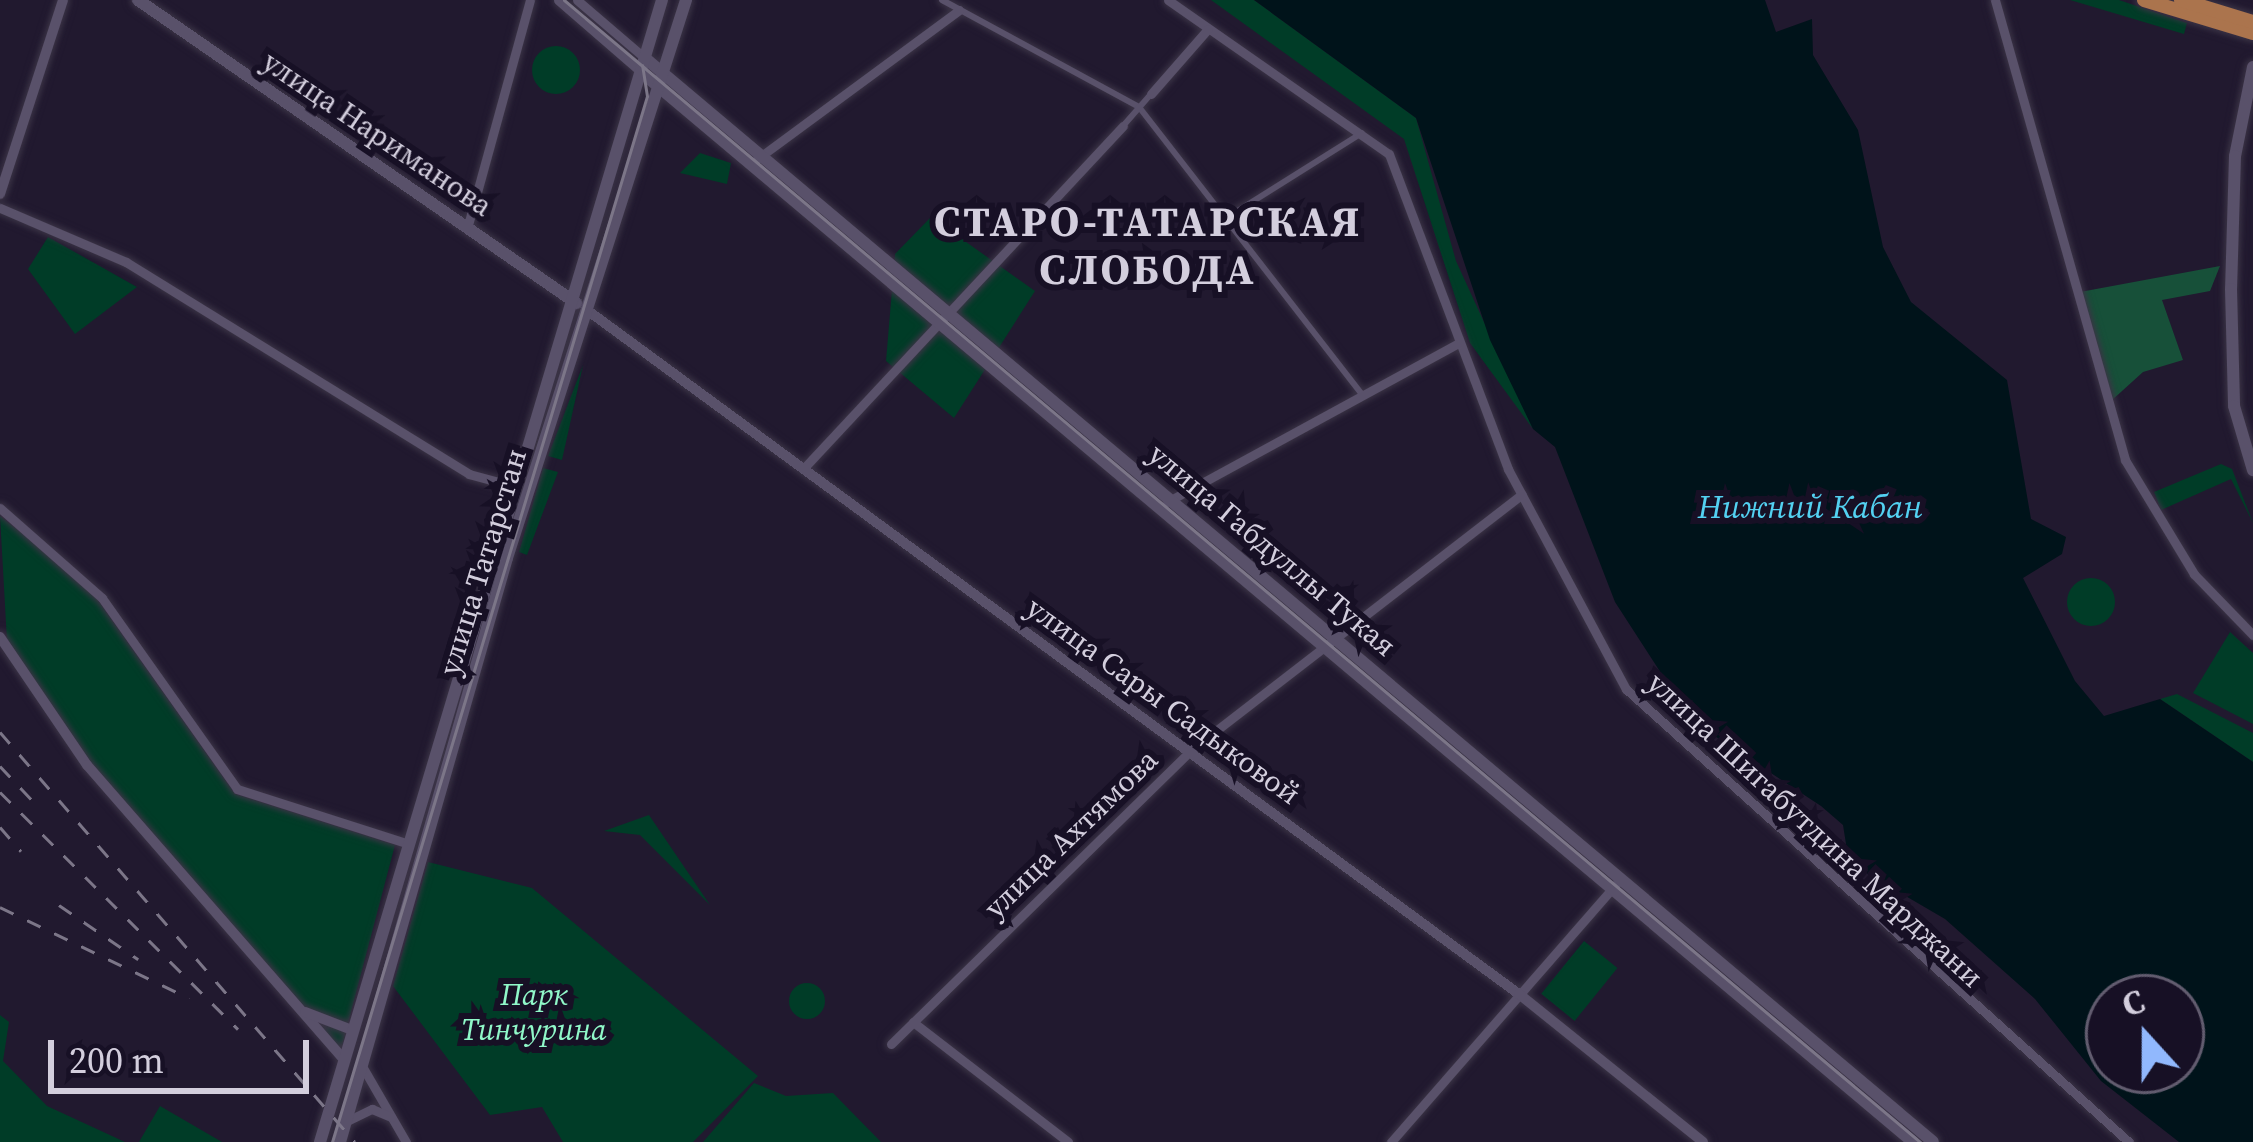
<!DOCTYPE html>
<html>
<head>
<meta charset="utf-8">
<style>
  body { margin:0 }
  #map { position:relative; width:2253px; height:1142px; overflow:hidden; background:#21192f; font-family:"Source Serif 4",serif }
  div>[style] { position:absolute }
  .green>* { inset:0; background:#003c27; transform-origin:0 0 }
  .round { border-radius:50% }
  .forest>* { inset:0; background:#175039 }
  .water>* { inset:0; background:#00131a }
  .roads { filter:drop-shadow(0 0 3px #3b3446) drop-shadow(0 0 3px #3b3446) }
  .pedestrian>* { height:6px; margin:-3px; padding:0 3px; transform-origin:3px; border-radius:3px; background:#59516a }
  .minor>* { height:9px; margin:-4.5px; padding:0 4.5px; transform-origin:4.5px; border-radius:4.5px; background:#59516a }
  .tertiary>* { height:10px; margin:-5px; padding:0 5px; transform-origin:5px; border-radius:5px; background:#59516a }
  .secondary>* { height:12px; margin:-6px; padding:0 6px; transform-origin:6px; border-radius:6px; background:#59516a }
  .primary>* { height:14px; margin:-7px; padding:0 7px; transform-origin:7px; border-radius:7px; background:#ab744d }
  .tram>* { height:3px; margin:-1.5px; padding:0 1.5px; transform-origin:1.5px; border-radius:1.5px; background:#7c7688 }
  .rail>* { height:3px; margin-top:-1.5px; transform-origin:0; background:repeating-linear-gradient(90deg,#7c7688 0 15px,transparent 0 30px) }
  span { translate:-50% -50%; white-space:nowrap; text-align:center; line-height:1.15; -webkit-text-stroke:12px #171025; paint-order:stroke }
  .street-label { font-size:30px; color:#d3cedd }
  .park-label { font-size:30px; color:#90f8c9; font-style:italic }
  .water-label { font-size:33px; color:#53d1f1; font-style:italic }
  .district-label { font-size:42px; color:#d3cedd; font-weight:700; letter-spacing:3px }
  .north { position:absolute; left:2085px; top:974px; width:120px; height:120px; box-sizing:border-box; background:#171025; border:3px solid #625c6f; border-radius:50%; rotate:339deg; font-size:33px; font-weight:700; line-height:48px; text-align:center; color:#d3cedd }
  .north::after { content:''; display:block; margin:auto; width:42px; height:54px; background:#91b8fd; clip-path:polygon(50% 0,100% 100%,50% 72%,0 100%) }
  .scale { position:absolute; left:48px; top:1040px; width:261px; height:54px; box-sizing:border-box; border:6px solid #d3cedd; border-top:0; padding-left:15px; font-size:36px; line-height:42px; white-space:nowrap; color:#d3cedd; -webkit-text-stroke:9px #171025; paint-order:stroke }
</style>
</head>
<body>
<div id="map">
  <div class="green">
    <div style="clip-path:polygon(1211px 0,1254px 0,1416px 118px,1456px 261px,1533px 429px,1470px 343px,1404px 139px)"></div>
    <div style="clip-path:polygon(2070px 0,2119px 0,2187px 23px,2184px 34px)"></div>
    <div class="round" style="left:532px;top:46px;width:48px;height:48px"></div>
    <div style="clip-path:polygon(700px 153px,731px 163px,727px 184px,680px 173px)"></div>
    <div style="clip-path:polygon(931px 217px,1035px 291px,954px 418px,886px 361px,895px 254px)"></div>
    <div style="clip-path:polygon(48px 237px,137px 287px,75px 334px,28px 269px)"></div>
    <div style="clip-path:polygon(583px 365px,562px 460px,548px 456px)"></div>
    <div style="clip-path:polygon(2221px 464px,2232px 469px,2253px 523px,2231px 479px,2161px 510px,2154px 492px)"></div>
    <div style="clip-path:polygon(543px 468px,558px 472px,527px 555px,519px 552px)"></div>
    <div style="clip-path:polygon(0 516px,87px 585px,235px 794px,395px 845px,341px 1050px,89px 763px,7px 641px)"></div>
    <div class="round" style="left:2067px;top:578px;width:48px;height:48px"></div>
    <div style="clip-path:polygon(2230px 632px,2253px 653px,2253px 724px,2193px 693px)"></div>
    <div style="clip-path:polygon(2177px 694px,2253px 733px,2253px 762px,2160px 699px)"></div>
    <div style="clip-path:polygon(649px 815px,710px 905px,640px 835px,604px 831px)"></div>
    <div style="clip-path:polygon(428px 862px,532px 888px,758px 1076px,693px 1142px,563px 1142px,542px 1107px,490px 1115px,393px 986px)"></div>
    <div style="left:1584px;top:941px;width:43px;height:68px;rotate:39deg"></div>
    <div class="round" style="left:789px;top:983px;width:36px;height:36px"></div>
    <div style="clip-path:polygon(0 1015px,9px 1022px,3px 1061px,47px 1106px,125px 1142px,0 1142px)"></div>
    <div style="clip-path:polygon(754px 1083px,786px 1096px,833px 1093px,881px 1142px,703px 1142px)"></div>
    <div style="clip-path:polygon(160px 1106px,222px 1142px,139px 1142px)"></div>
  </div>
  <div class="forest">
    <div style="clip-path:polygon(2220px 266px,2210px 291px,2162px 300px,2183px 360px,2143px 372px,2111px 401px,2080px 292px)"></div>
  </div>
  <div class="water">
    <div style="clip-path:polygon(evenodd,1254px 0,1765px 0,1776px 32px,1812px 19px,1813px 55px,1858px 130px,1883px 247px,1911px 302px,2007px 380px,2031px 519px,2066px 537px,2062px 554px,2023px 578px,2075px 681px,2104px 716px,2160px 699px,2253px 762px,2253px 1142px,2179px 1142px,2101px 1081px,2035px 999px,1945px 919px,1849px 863px,1843px 825px,1821px 806px,1692px 721px,1615px 602px,1555px 447px,1533px 429px,1490px 340px,1416px 118px,1254px 0,2181px 998px,2181px 1070px,2109px 1070px,2109px 998px,2181px 998px)"></div>
  </div>
  <div class="roads">
    <div class="pedestrian">
      <div style="left:942px;top:0;width:224px;rotate:28.5deg"></div>
      <div style="left:1139px;top:107px;width:366px;rotate:52.2deg"></div>
      <div style="left:1123px;top:126px;width:43px;rotate:-48.8deg"></div>
      <div style="left:1228px;top:217px;width:158px;rotate:-32.1deg"></div>
    </div>
    <div class="minor">
      <div style="left:558px;top:0;width:110px;rotate:40.9deg"></div>
      <div style="left:577px;top:0;width:89px;rotate:40.5deg"></div>
      <div style="left:1168px;top:0;width:269px;rotate:34.9deg"></div>
      <div style="left:1389px;top:154px;width:337px;rotate:69.3deg"></div>
      <div style="left:1508px;top:469px;width:250px;rotate:61.8deg"></div>
      <div style="left:1626px;top:689px;width:677px;rotate:42.01deg"></div>
      <div style="left:1995px;top:0;width:478px;rotate:74.2deg"></div>
      <div style="left:2125px;top:460px;width:133px;rotate:58.8deg"></div>
      <div style="left:2194px;top:574px;width:85px;rotate:46deg"></div>
      <div style="left:1151px;top:94px;width:86px;rotate:-48.8deg"></div>
      <div style="left:757px;top:159px;width:251px;rotate:-36.4deg"></div>
      <div style="left:0;top:208px;width:137px;rotate:23.2deg"></div>
      <div style="left:126px;top:262px;width:403px;rotate:31.7deg"></div>
      <div style="left:469px;top:474px;width:42px;rotate:15deg"></div>
      <div style="left:468px;top:225px;width:233px;rotate:-74.6deg"></div>
      <div style="left:803px;top:469px;width:469px;rotate:-47deg"></div>
      <div style="left:1167px;top:502px;width:330px;rotate:-28.6deg"></div>
      <div style="left:0;top:508px;width:136px;rotate:41.4deg"></div>
      <div style="left:102px;top:598px;width:234px;rotate:54.7deg"></div>
      <div style="left:237px;top:789px;width:177px;rotate:17.7deg"></div>
      <div style="left:913px;top:1022px;width:196px;rotate:37.7deg"></div>
      <div style="left:891px;top:1044px;width:420px;rotate:-44.4deg"></div>
      <div style="left:1191px;top:750px;width:418px;rotate:-37.7deg"></div>
      <div style="left:362px;top:1066px;width:88px;rotate:59.9deg"></div>
      <div style="left:347px;top:1121px;width:28px;rotate:-26deg"></div>
      <div style="left:372px;top:1109px;width:21px;rotate:23deg"></div>
      <div style="left:1391px;top:1142px;width:342px;rotate:-48.9deg"></div>
    </div>
    <div class="tertiary">
      <div style="left:0;top:194px;width:204px;rotate:-72deg"></div>
      <div style="left:587px;top:310px;width:1156px;rotate:36.28deg"></div>
      <div style="left:1519px;top:994px;width:236px;rotate:38.8deg"></div>
      <div style="left:0;top:637px;width:155px;rotate:55.8deg"></div>
      <div style="left:87px;top:765px;width:391px;rotate:48.9deg"></div>
      <div style="left:305px;top:1012px;width:50px;rotate:21deg"></div>
    </div>
    <div class="secondary">
      <div style="left:138px;top:0;width:533px;rotate:34.67deg"></div>
      <div style="left:645px;top:58px;width:1683px;rotate:40.08deg"></div>
      <div style="left:2253px;top:67px;width:91px;rotate:101.4deg"></div>
      <div style="left:2235px;top:156px;width:133px;rotate:91.7deg"></div>
      <div style="left:2231px;top:289px;width:117px;rotate:88.5deg"></div>
      <div style="left:2234px;top:406px;width:67px;rotate:73.5deg"></div>
      <div style="left:641px;top:72px;width:1662px;rotate:40.07deg"></div>
      <div style="left:320px;top:1142px;width:1192px;rotate:-73.33deg"></div>
      <div style="left:340px;top:1142px;width:607px;rotate:-74.04deg"></div>
      <div style="left:507px;top:558px;width:586px;rotate:-72.21deg"></div>
    </div>
    <div class="primary">
      <div style="left:2144px;top:0;width:114px;rotate:16.8deg"></div>
      <div style="left:2181px;top:0;width:75px;rotate:17deg"></div>
    </div>
  </div>
  <div class="tram">
    <div style="left:564px;top:0;width:1773px;rotate:40.1deg"></div>
    <div style="left:332px;top:1142px;width:1092px;rotate:-73.24deg"></div>
    <div style="left:647px;top:96px;width:31px;rotate:-99deg"></div>
  </div>
  <div class="rail">
    <div style="left:0;top:732px;width:542px;rotate:49.11deg"></div>
    <div style="left:0;top:766px;width:48px;rotate:46.7deg"></div>
    <div style="left:0;top:792px;width:336px;rotate:44.9deg"></div>
    <div style="left:0;top:827px;width:32px;rotate:49deg"></div>
    <div style="left:59px;top:905px;width:96px;rotate:34.4deg"></div>
    <div style="left:0;top:907px;width:210px;rotate:25.7deg"></div>
  </div>
  <div class="street-label">
    <span style="left:377px;top:134px;rotate:34deg">улица Нариманова</span>
    <span style="left:1272px;top:550px;rotate:40deg">улица Габдуллы Тукая</span>
    <span style="left:483px;top:562px;rotate:-73deg">улица Татарстан</span>
    <span style="left:1163px;top:701px;rotate:36deg">улица Сары Садыковой</span>
    <span style="left:1815px;top:830px;rotate:43deg">улица Шигабутдина Марджани</span>
    <span style="left:1071px;top:834px;rotate:-44deg">улица Ахтямова</span>
  </div>
  <div class="park-label">
    <span style="left:534px;top:1012px">Парк<br>Тинчурина</span>
  </div>
  <div class="water-label">
    <span style="left:1810px;top:507px">Нижний Кабан</span>
  </div>
  <div class="district-label">
    <span style="left:1148px;top:245px">СТАРО-ТАТАРСКАЯ<br>СЛОБОДА</span>
  </div>
  <div class="north">С</div>
  <div class="scale">200 m</div>
</div>
</body>
</html>
